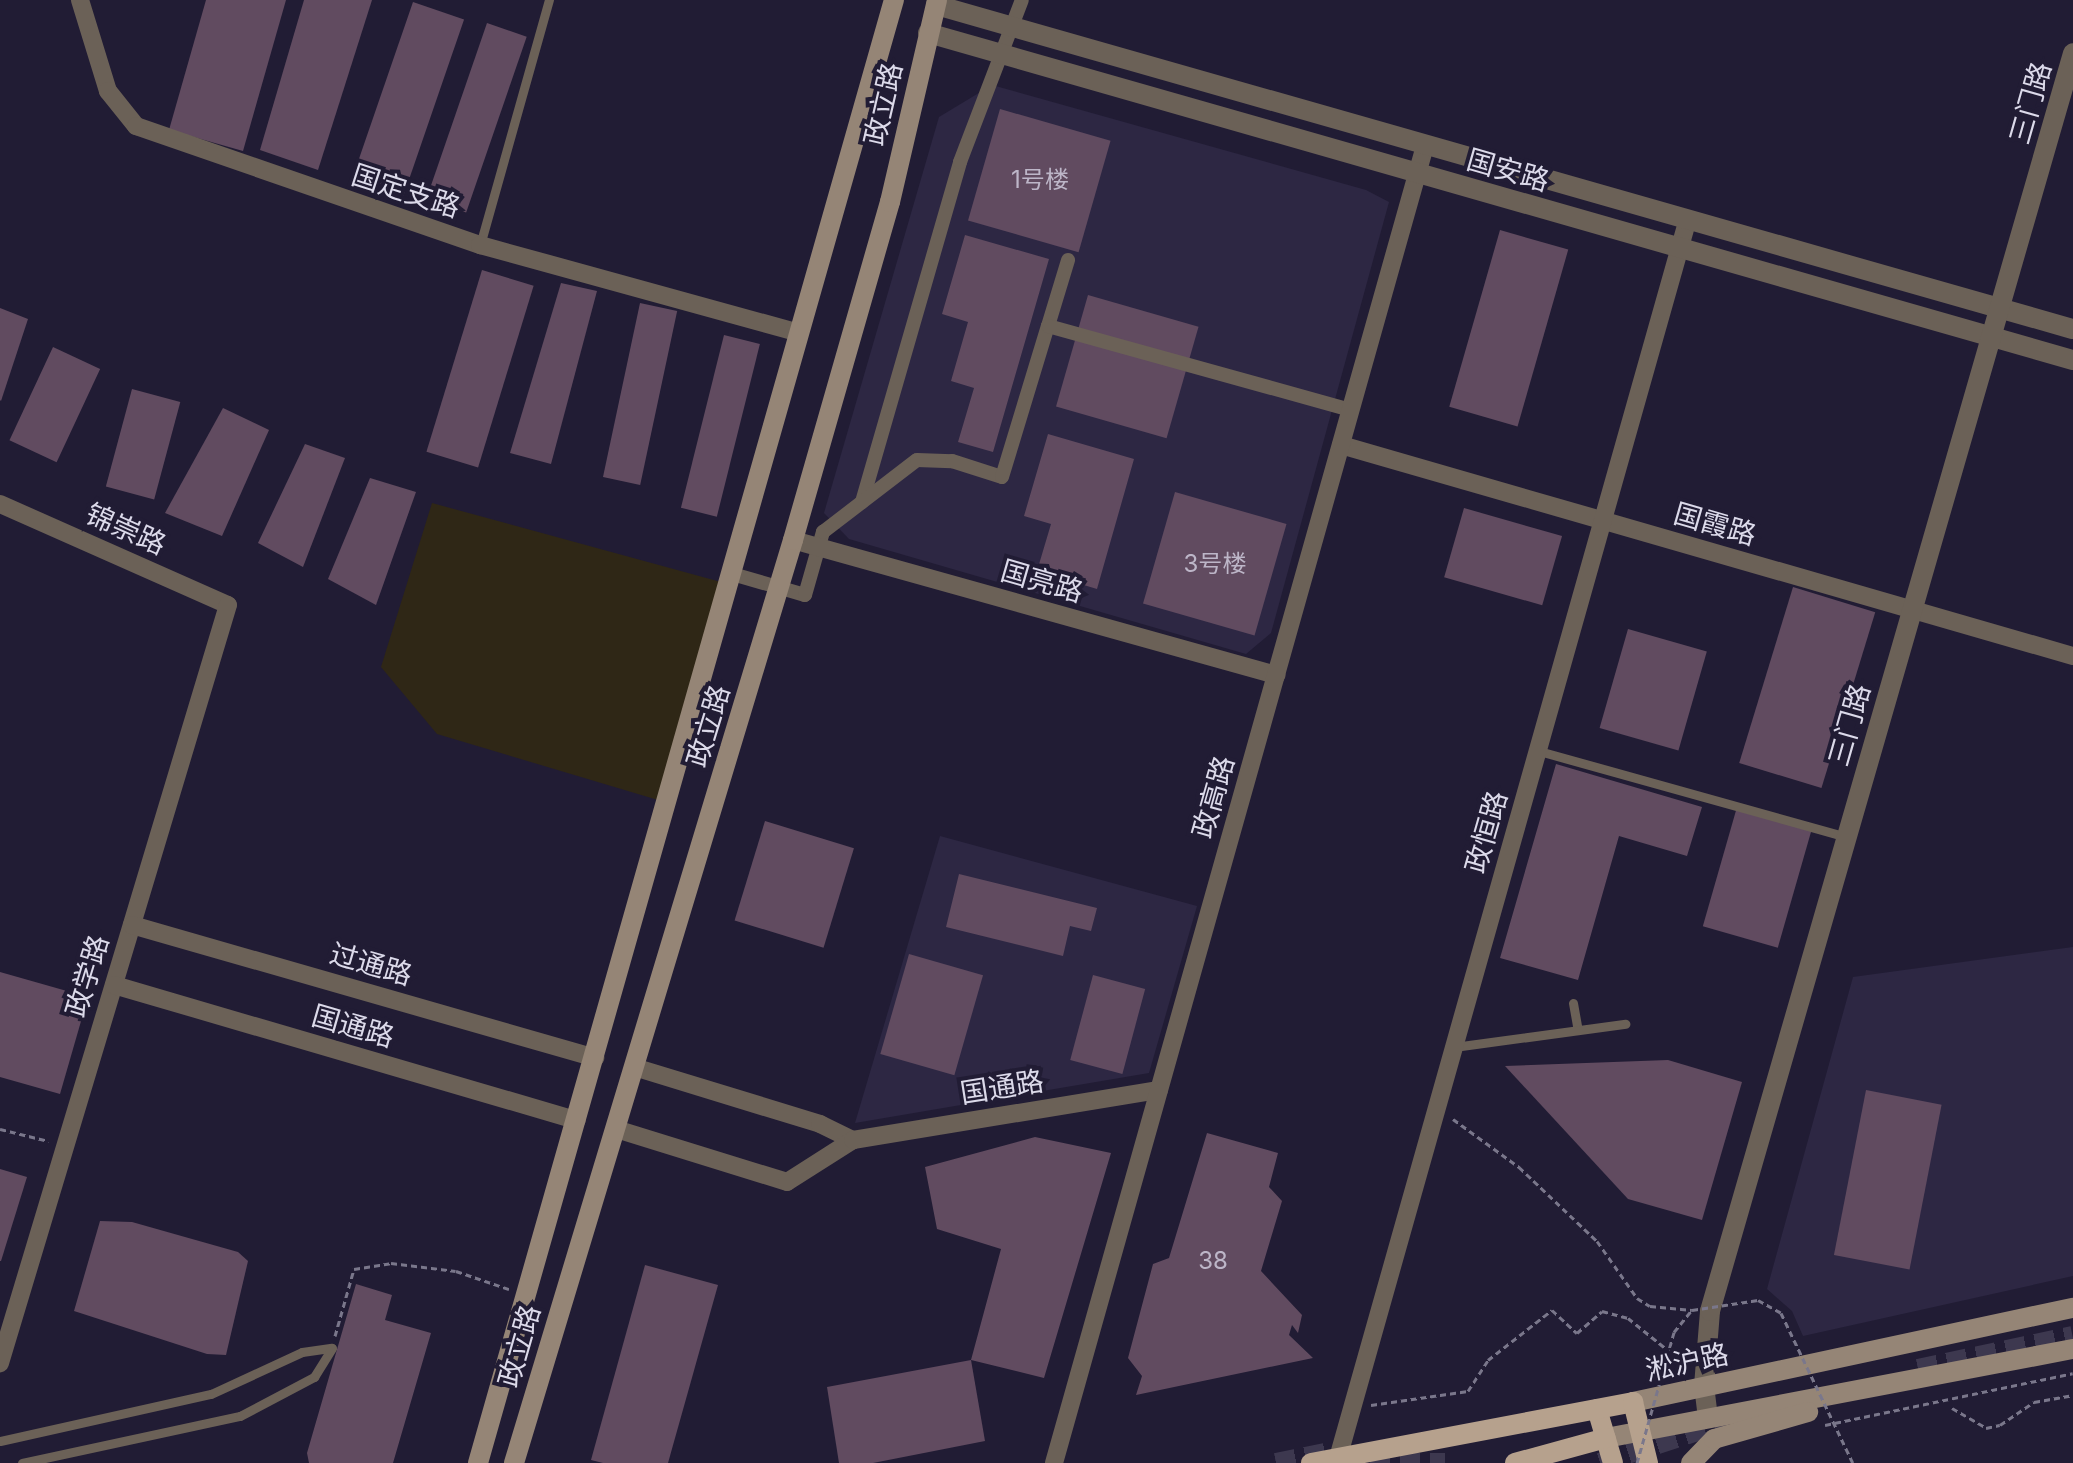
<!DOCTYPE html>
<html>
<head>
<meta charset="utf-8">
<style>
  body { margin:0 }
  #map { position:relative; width:2073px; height:1463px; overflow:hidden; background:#211c34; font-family:Inter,"Noto Sans SC",sans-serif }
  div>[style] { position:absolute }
  .built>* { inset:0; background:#2d2743 }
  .education>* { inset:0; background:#2f2716 }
  .building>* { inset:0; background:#614b60; transform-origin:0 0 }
  .secondary-tunnel>* { height:20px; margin-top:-10px; transform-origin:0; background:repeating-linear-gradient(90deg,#3d384f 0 20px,transparent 0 30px) }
  .primary-tunnel>* { height:20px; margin-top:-10px; transform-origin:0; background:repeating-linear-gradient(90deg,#3d384f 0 20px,transparent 0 30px) }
  .path>* { height:3px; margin-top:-1.5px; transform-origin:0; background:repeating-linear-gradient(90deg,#7a778b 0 6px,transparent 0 10px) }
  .service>* { height:9px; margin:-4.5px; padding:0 4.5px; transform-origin:4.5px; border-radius:4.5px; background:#6b6157 }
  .pedestrian>* { height:14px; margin:-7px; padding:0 7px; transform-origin:7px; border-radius:7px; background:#6b6157 }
  .minor>* { height:18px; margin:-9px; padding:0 9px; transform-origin:9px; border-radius:9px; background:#6b6157 }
  .tertiary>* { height:20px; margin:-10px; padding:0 10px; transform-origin:10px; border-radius:10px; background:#6b6157 }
  .secondary>* { height:20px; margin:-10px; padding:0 10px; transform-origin:10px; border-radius:10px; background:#958576 }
  .primary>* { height:20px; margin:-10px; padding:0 10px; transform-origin:10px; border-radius:10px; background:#b6a18d }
  .path-bridge>* { height:3px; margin-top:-1.5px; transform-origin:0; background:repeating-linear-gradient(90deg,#7a778b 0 6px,transparent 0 10px) }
  span { translate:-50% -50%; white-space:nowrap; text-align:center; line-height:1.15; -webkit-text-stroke:8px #211c34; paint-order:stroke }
  .number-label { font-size:24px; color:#bdb6c8 }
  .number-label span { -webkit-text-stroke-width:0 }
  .street-label { font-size:28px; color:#dcdaea }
</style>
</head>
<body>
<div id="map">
  <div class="built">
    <div style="clip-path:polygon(992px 85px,1366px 190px,1389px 202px,1271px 633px,1246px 654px,849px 539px,824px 513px,939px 117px)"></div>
    <div style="clip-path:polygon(940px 836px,1197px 906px,1149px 1073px,855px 1123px)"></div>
    <div style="clip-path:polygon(2073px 947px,2073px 1276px,1803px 1336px,1792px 1311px,1767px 1289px,1853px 977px)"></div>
  </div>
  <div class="education">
    <div style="clip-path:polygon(432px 503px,721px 582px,658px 800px,437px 734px,381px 667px)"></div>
  </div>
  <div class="building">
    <div style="clip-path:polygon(206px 0,286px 0,243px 151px,169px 130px)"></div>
    <div style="clip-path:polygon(304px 0,372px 0,318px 170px,260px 150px)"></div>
    <div style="left:413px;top:2px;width:54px;height:187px;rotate:19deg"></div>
    <div style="left:487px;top:23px;width:42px;height:186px;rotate:19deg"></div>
    <div style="left:1000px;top:109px;width:115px;height:116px;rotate:16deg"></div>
    <div style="left:1500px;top:230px;width:71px;height:184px;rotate:16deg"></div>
    <div style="clip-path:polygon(965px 235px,1049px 259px,993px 452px,958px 442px,974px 388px,951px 381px,968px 322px,942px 314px)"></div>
    <div style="left:482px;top:270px;width:54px;height:190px;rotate:17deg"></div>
    <div style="clip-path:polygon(561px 283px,597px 291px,551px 464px,510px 453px)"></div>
    <div style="left:1088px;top:295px;width:115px;height:116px;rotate:16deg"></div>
    <div style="left:640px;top:303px;width:38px;height:178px;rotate:12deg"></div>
    <div style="clip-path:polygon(0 308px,28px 319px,1px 401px,0 400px)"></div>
    <div style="left:724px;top:335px;width:37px;height:178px;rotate:14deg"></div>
    <div style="left:53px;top:347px;width:52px;height:103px;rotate:25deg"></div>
    <div style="left:132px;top:389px;width:50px;height:101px;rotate:15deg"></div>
    <div style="clip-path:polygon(223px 408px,269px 430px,222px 536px,165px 513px)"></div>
    <div style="clip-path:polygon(1048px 434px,1134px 459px,1097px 589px,1037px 571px,1051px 524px,1024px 516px)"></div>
    <div style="clip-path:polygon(305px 444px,345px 458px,303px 567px,258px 543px)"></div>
    <div style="clip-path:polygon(370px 478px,416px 492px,376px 605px,328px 579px)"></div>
    <div style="left:1175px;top:492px;width:116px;height:116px;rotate:16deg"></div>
    <div style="left:1464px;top:508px;width:102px;height:72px;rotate:16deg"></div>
    <div style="left:1793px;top:587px;width:86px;height:184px;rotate:17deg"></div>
    <div style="left:1628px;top:629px;width:82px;height:103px;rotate:16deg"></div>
    <div style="clip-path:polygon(1556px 764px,1702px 807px,1687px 856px,1619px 836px,1578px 980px,1500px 958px)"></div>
    <div style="left:1737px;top:807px;width:78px;height:124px;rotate:16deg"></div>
    <div style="left:765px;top:821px;width:93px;height:104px;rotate:17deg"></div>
    <div style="clip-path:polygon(959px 874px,1097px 908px,1091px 931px,1070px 926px,1063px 956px,946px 927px)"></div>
    <div style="left:909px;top:954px;width:77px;height:104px;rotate:16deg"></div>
    <div style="clip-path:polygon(0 972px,88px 997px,60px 1094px,0 1077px)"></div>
    <div style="left:1093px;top:975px;width:54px;height:88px;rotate:15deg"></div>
    <div style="clip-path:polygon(1668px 1060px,1742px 1082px,1702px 1220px,1628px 1199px,1505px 1066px)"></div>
    <div style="left:1866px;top:1090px;width:77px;height:168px;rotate:11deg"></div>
    <div style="clip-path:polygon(1207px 1133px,1278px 1153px,1269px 1187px,1282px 1201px,1261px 1271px,1302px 1315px,1298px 1333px,1292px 1325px,1289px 1335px,1313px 1358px,1136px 1395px,1142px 1376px,1128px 1358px,1153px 1264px,1169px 1258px)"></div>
    <div style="clip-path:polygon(1035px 1137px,1111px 1153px,1044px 1378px,971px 1360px,1001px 1249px,937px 1229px,925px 1167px)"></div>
    <div style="clip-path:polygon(0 1169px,27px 1177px,1px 1261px,0 1261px)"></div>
    <div style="clip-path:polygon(100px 1221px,132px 1222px,238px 1252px,248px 1261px,226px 1355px,207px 1354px,74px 1311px)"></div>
    <div style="clip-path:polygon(645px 1265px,718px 1285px,668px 1463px,603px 1463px,591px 1460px)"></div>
    <div style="clip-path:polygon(356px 1284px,392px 1295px,385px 1320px,431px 1333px,393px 1463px,309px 1463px,307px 1453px)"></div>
    <div style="clip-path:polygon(971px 1360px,985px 1441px,873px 1463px,839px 1463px,827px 1387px)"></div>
  </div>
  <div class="secondary-tunnel">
    <div style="left:1918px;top:1369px;width:158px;rotate:-12deg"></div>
    <div style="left:1276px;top:1463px;width:55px;rotate:-11.5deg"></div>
    <div style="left:1600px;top:1463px;width:132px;rotate:-18.2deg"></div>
  </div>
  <div class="primary-tunnel">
    <div style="left:1370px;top:1463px;width:75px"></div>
  </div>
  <div class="path">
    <div style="left:1453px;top:1119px;width:82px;rotate:36deg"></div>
    <div style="left:1519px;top:1167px;width:108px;rotate:43.5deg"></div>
    <div style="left:1597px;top:1241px;width:70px;rotate:54.9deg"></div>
    <div style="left:1637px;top:1298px;width:15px;rotate:32deg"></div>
    <div style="left:1650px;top:1306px;width:42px;rotate:5.4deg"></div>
    <div style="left:0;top:1129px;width:50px;rotate:13.8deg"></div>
    <div style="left:335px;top:1336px;width:70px;rotate:-74.2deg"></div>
    <div style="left:354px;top:1269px;width:37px;rotate:-9deg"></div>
    <div style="left:391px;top:1263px;width:65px;rotate:7deg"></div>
    <div style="left:456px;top:1271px;width:56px;rotate:18.8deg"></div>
    <div style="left:1371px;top:1405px;width:98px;rotate:-8.2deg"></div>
    <div style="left:1468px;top:1391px;width:37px;rotate:-57deg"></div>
    <div style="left:1488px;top:1360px;width:81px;rotate:-38deg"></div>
    <div style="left:1552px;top:1310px;width:34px;rotate:43deg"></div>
    <div style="left:1577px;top:1333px;width:33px;rotate:-41deg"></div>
    <div style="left:1602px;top:1311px;width:27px;rotate:15deg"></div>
    <div style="left:1628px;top:1318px;width:53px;rotate:38.8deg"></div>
    <div style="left:1952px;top:1408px;width:39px;rotate:30deg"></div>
    <div style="left:1986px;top:1428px;width:14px;rotate:-12deg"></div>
    <div style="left:2000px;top:1425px;width:41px;rotate:-34.1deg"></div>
    <div style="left:2034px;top:1402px;width:40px;rotate:-10deg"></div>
    <div style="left:1825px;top:1425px;width:253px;rotate:-11.8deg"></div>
  </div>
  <div class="service">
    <div style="left:480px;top:245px;width:255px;rotate:-74.3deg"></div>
    <div style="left:1539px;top:751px;width:320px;rotate:15.6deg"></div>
    <div style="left:1573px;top:1003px;width:27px;rotate:80deg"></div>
    <div style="left:1454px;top:1047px;width:173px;rotate:-7.7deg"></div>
    <div style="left:0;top:1441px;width:216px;rotate:-12.6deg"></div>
    <div style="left:211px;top:1394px;width:100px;rotate:-24.8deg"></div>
    <div style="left:302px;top:1352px;width:30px;rotate:-8deg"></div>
    <div style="left:22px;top:1463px;width:223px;rotate:-12.2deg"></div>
    <div style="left:240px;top:1416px;width:84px;rotate:-27.8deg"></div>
    <div style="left:314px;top:1377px;width:34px;rotate:-58deg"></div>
  </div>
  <div class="pedestrian">
    <div style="left:1048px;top:326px;width:69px;rotate:-73.1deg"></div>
    <div style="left:862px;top:502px;width:354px;rotate:-73.9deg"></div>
    <div style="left:960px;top:162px;width:173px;rotate:-69.1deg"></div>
    <div style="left:729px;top:573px;width:79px;rotate:16.1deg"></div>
    <div style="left:805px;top:595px;width:66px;rotate:-74.1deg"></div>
    <div style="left:823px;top:532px;width:118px;rotate:-37.5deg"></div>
    <div style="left:917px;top:460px;width:35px;rotate:2deg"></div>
    <div style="left:952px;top:461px;width:52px;rotate:17.7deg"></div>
    <div style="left:1002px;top:477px;width:158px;rotate:-73.1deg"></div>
    <div style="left:1048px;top:326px;width:314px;rotate:15.5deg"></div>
  </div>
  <div class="minor">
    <div style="left:80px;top:0;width:95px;rotate:72.9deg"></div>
    <div style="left:108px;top:91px;width:45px;rotate:51.3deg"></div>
    <div style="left:136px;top:126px;width:364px;rotate:19.1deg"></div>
    <div style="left:480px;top:245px;width:331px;rotate:15.4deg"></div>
    <div style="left:1341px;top:445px;width:762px;rotate:16.08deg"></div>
    <div style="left:0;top:504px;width:249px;rotate:23.9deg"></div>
    <div style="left:228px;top:605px;width:792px;rotate:106.74deg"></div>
    <div style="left:793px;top:540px;width:502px;rotate:15.62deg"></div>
    <div style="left:132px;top:925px;width:482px;rotate:16deg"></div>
    <div style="left:114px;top:985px;width:482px;rotate:16.3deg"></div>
    <div style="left:634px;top:1067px;width:195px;rotate:17deg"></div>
    <div style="left:820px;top:1124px;width:37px;rotate:26deg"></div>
    <div style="left:616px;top:1129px;width:179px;rotate:17.2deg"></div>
    <div style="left:787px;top:1182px;width:78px;rotate:-32.5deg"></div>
    <div style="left:853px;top:1140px;width:310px;rotate:-9.3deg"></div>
    <div style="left:1338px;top:1458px;width:1284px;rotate:-74.23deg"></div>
    <div style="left:1054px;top:1463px;width:1368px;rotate:-74.27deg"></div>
  </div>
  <div class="tertiary">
    <div style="left:936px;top:5px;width:1182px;rotate:15.91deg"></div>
    <div style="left:928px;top:33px;width:1191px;rotate:15.94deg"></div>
    <div style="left:1708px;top:1418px;width:32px;rotate:-97deg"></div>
    <div style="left:1704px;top:1386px;width:75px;rotate:-85.4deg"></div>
    <div style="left:1710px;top:1311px;width:1309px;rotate:-73.9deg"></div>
  </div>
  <div class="secondary">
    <div style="left:1633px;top:1402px;width:450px;rotate:-12.1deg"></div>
    <div style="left:1606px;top:1438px;width:475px;rotate:-10.8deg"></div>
    <div style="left:478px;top:1463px;width:1521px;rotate:-74.13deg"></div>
    <div style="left:514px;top:1463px;width:964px;rotate:-73.18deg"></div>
    <div style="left:793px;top:540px;width:352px;rotate:-74deg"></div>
    <div style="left:890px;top:202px;width:207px;rotate:-76.9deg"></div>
    <div style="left:1691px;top:1463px;width:33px;rotate:-46deg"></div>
    <div style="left:1714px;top:1439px;width:98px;rotate:-16deg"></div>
  </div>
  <div class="primary">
    <div style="left:1597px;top:1409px;width:56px;rotate:73.5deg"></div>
    <div style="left:1311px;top:1463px;width:328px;rotate:-10.7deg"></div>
    <div style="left:1633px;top:1402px;width:63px;rotate:76.2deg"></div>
    <div style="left:1515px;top:1463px;width:94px;rotate:-15.4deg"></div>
  </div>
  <div class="path-bridge">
    <div style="left:1637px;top:1463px;width:136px;rotate:-74.2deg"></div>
    <div style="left:1674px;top:1332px;width:28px;rotate:-51deg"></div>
    <div style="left:1692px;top:1310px;width:67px;rotate:-8.6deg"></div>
    <div style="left:1758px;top:1300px;width:26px;rotate:29deg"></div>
    <div style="left:1781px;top:1313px;width:166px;rotate:64.4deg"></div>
  </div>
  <div class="number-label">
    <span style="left:1040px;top:180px">1号楼</span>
    <span style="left:1215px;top:564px">3号楼</span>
    <span style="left:1213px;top:1261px">38</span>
  </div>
  <div class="street-label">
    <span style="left:2030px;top:103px;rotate:-74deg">三门路</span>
    <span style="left:883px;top:104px;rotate:-77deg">政立路</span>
    <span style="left:1508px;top:170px;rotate:16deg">国安路</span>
    <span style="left:406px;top:191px;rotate:18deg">国定支路</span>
    <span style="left:1715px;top:524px;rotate:16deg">国霞路</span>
    <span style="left:126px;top:529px;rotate:24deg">锦崇路</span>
    <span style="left:1042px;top:581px;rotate:16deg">国亮路</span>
    <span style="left:1849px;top:725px;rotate:-74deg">三门路</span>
    <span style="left:708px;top:726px;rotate:-73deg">政立路</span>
    <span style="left:1213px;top:797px;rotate:-74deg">政高路</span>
    <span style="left:1486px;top:832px;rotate:-74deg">政恒路</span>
    <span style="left:371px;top:964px;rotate:16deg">过通路</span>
    <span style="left:87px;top:976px;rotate:-73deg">政学路</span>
    <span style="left:353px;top:1026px;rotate:16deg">国通路</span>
    <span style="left:1002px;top:1087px;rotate:-9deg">国通路</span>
    <span style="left:519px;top:1346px;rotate:-74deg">政立路</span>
    <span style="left:1687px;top:1362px;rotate:-12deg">淞沪路</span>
  </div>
</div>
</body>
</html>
